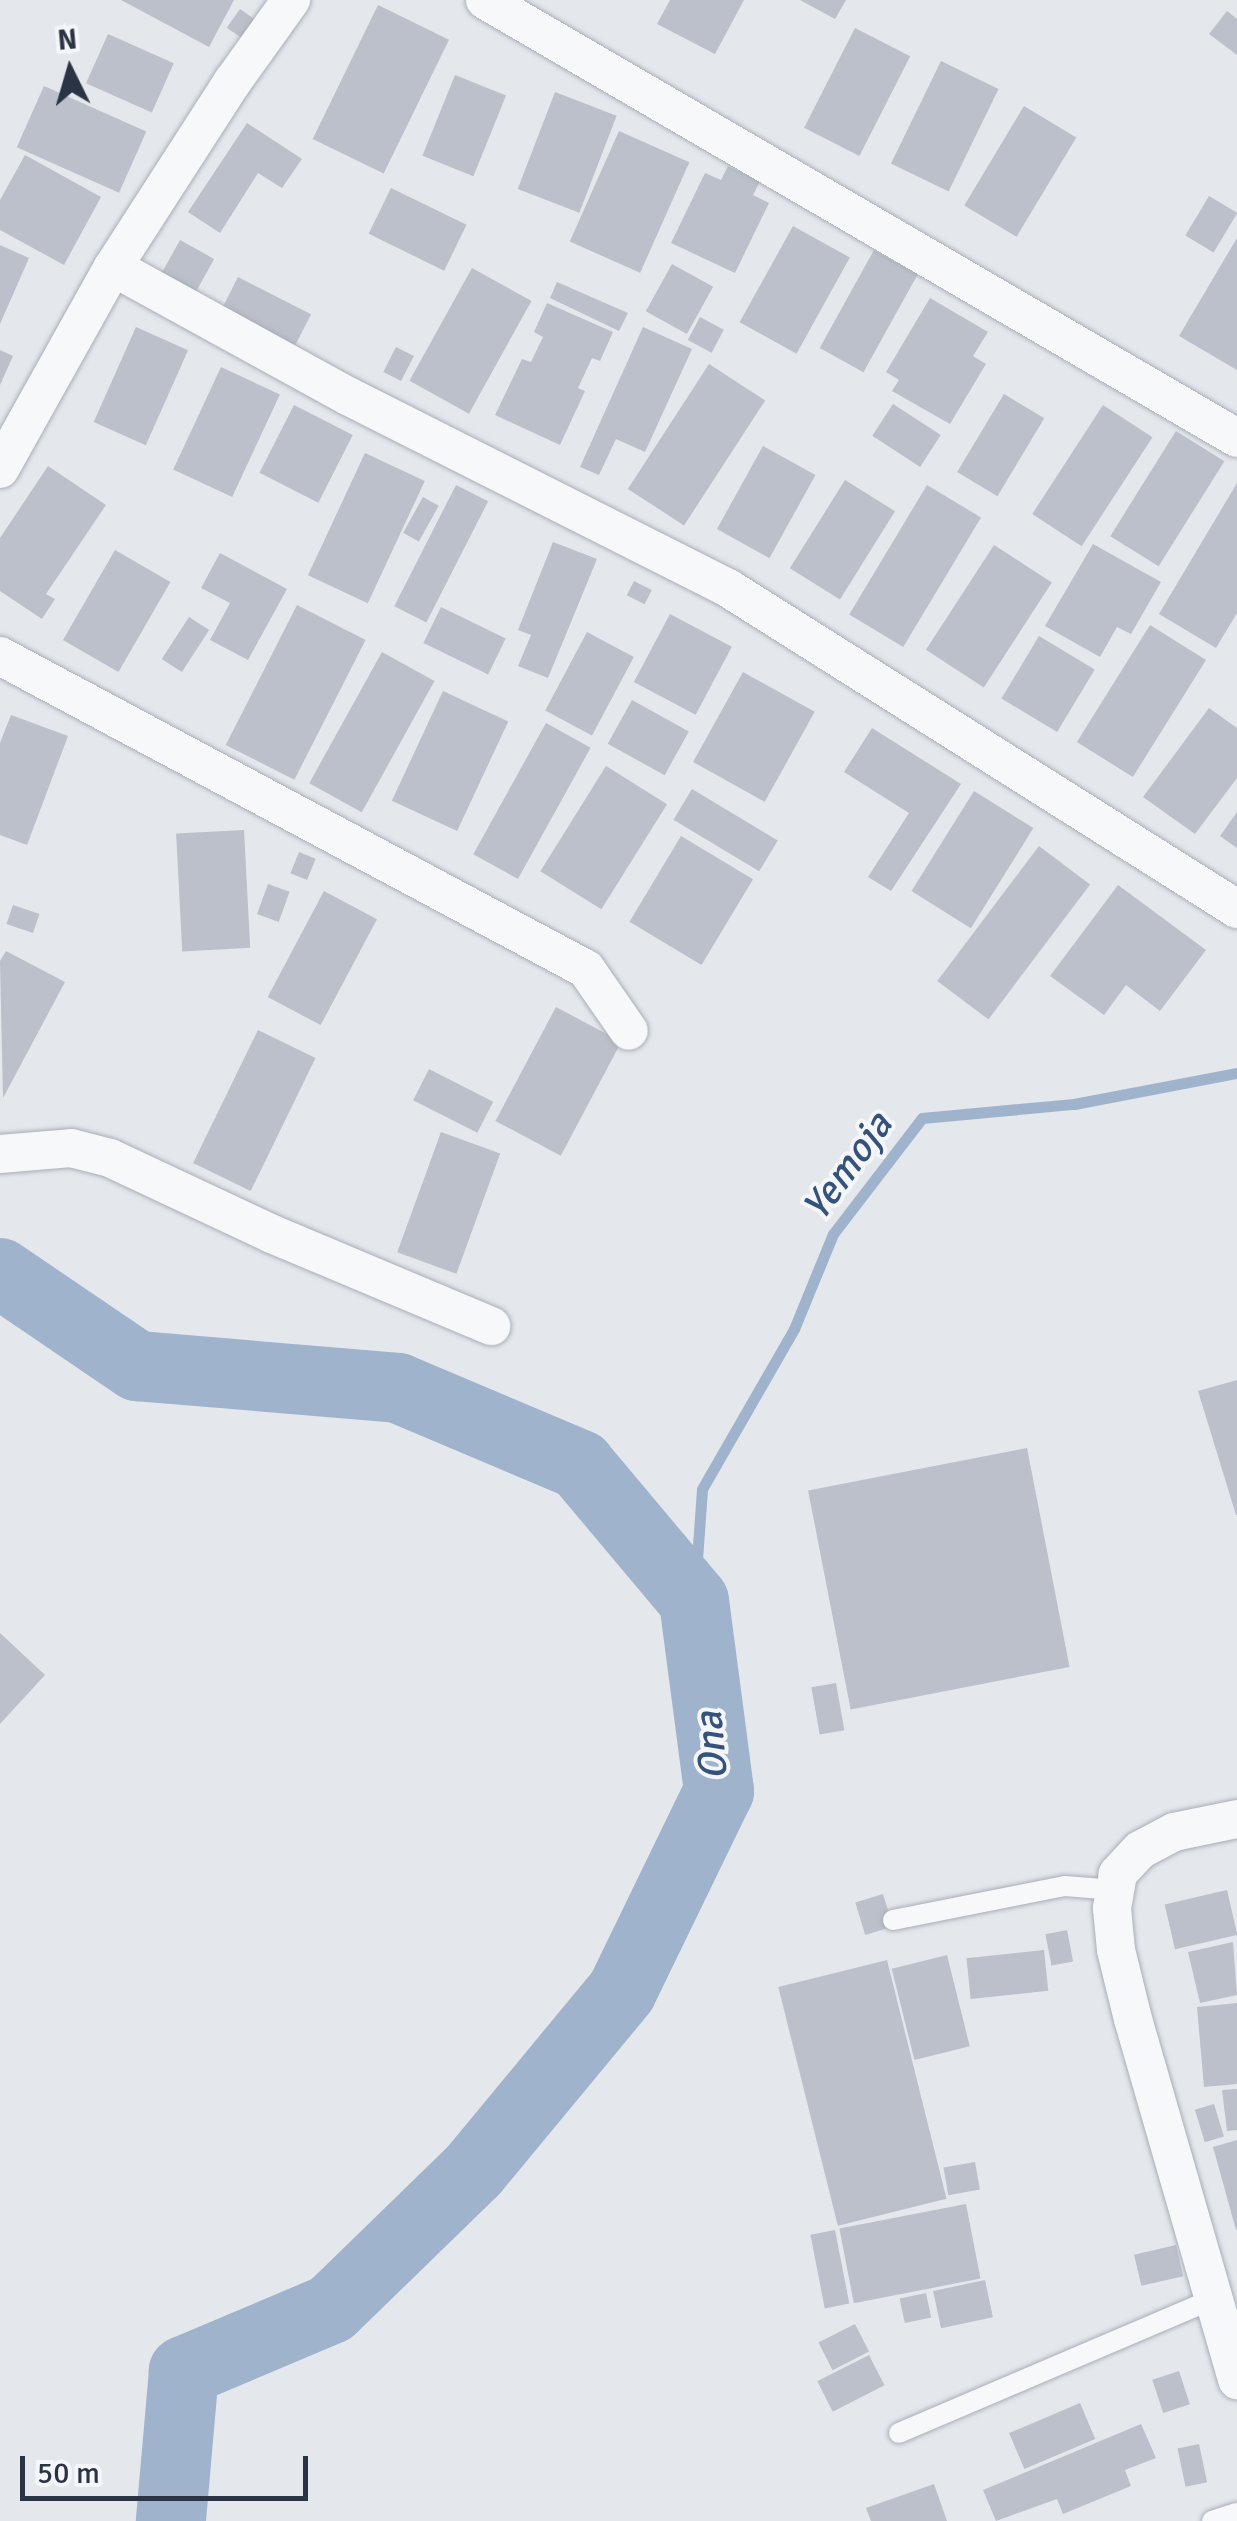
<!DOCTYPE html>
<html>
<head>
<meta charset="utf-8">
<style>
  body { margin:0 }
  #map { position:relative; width:1237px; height:2521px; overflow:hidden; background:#e4e7ec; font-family:Signika,sans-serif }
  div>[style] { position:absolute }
  .stream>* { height:11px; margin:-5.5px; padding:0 5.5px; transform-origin:5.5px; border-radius:5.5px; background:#9fb4cc }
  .river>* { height:70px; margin:-35px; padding:0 35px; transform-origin:35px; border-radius:35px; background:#9fb4cc }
  .building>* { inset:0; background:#bbc0ca; transform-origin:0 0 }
  .roads { filter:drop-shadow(0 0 2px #a9aeb7) drop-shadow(0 0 2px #a9aeb7) }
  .lane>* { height:20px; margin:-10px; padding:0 10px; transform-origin:10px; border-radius:10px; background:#f7f8fa }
  .street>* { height:38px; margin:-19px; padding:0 19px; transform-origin:19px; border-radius:19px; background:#f7f8fa }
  span { translate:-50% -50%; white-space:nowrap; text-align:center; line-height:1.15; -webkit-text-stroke:8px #f4f6f9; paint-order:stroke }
  .water-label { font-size:40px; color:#34527a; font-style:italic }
  .north { position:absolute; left:20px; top:20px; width:100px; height:100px; -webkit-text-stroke:8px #f4f6f9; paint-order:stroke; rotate:355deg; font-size:28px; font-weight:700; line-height:40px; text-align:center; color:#2b3445 }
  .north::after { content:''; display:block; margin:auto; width:35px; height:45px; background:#2b3445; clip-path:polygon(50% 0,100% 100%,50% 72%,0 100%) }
  .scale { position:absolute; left:20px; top:2456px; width:288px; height:45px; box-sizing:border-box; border:5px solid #2b3445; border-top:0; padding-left:12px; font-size:30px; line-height:35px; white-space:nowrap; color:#2b3445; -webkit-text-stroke:8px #f4f6f9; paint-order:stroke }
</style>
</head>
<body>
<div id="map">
  <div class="stream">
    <div style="left:694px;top:1601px;width:112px;rotate:-85.9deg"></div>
    <div style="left:702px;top:1489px;width:185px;rotate:-60.1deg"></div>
    <div style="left:794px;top:1329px;width:103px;rotate:-67.7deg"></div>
    <div style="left:833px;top:1234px;width:146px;rotate:-52.5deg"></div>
    <div style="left:922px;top:1118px;width:153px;rotate:-5.3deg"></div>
    <div style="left:1074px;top:1104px;width:166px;rotate:-10.8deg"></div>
  </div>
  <div class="river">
    <div style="left:0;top:1273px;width:166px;rotate:34.2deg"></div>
    <div style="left:137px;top:1366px;width:262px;rotate:4.8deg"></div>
    <div style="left:398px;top:1388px;width:198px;rotate:22.9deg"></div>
    <div style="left:580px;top:1465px;width:177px;rotate:50deg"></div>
    <div style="left:694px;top:1601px;width:192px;rotate:82.5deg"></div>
    <div style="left:719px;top:1791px;width:222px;rotate:115.9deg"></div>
    <div style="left:622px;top:1991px;width:232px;rotate:129.6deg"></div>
    <div style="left:474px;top:2170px;width:199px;rotate:135.8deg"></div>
    <div style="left:331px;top:2309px;width:160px;rotate:157.1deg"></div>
    <div style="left:184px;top:2371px;width:151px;rotate:95deg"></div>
  </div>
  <div class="building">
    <div style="clip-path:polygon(121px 0,234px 0,209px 47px)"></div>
    <div style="clip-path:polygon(670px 0,744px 0,715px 54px,657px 24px)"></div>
    <div style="clip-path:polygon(800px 0,846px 0,835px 19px)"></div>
    <div style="left:378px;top:5px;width:79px;height:149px;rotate:26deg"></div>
    <div style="left:240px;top:9px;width:24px;height:23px;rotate:35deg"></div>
    <div style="clip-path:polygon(1227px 11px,1237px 19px,1237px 55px,1209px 34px)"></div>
    <div style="left:855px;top:28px;width:62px;height:112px;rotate:27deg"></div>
    <div style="left:108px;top:34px;width:72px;height:54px;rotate:24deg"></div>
    <div style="left:941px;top:61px;width:64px;height:114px;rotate:26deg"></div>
    <div style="left:455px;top:75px;width:55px;height:87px;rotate:22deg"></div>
    <div style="left:44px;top:86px;width:112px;height:67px;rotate:24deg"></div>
    <div style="left:555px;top:92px;width:66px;height:104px;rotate:21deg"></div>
    <div style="left:1024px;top:106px;width:61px;height:116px;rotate:31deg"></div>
    <div style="clip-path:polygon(247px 123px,302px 159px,282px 188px,258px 173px,220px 233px,188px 212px)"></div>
    <div style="left:619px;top:131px;width:77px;height:121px;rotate:24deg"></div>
    <div style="clip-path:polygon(25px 155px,101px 197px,64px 265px,0 230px,0 200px)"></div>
    <div style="clip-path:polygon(728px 166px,760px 181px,753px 195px,769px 203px,735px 273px,671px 243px,705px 173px,721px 180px)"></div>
    <div style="left:391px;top:188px;width:84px;height:51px;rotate:26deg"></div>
    <div style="left:1209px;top:196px;width:33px;height:46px;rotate:31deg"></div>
    <div style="left:793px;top:226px;width:65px;height:110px;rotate:29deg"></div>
    <div style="clip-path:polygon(1237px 238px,1237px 370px,1179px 336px)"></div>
    <div style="left:180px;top:240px;width:39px;height:44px;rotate:29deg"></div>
    <div style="clip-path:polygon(0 245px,29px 258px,0 324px)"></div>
    <div style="left:874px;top:250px;width:50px;height:112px;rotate:29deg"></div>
    <div style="left:672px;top:264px;width:47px;height:54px;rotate:29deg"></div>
    <div style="left:472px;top:268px;width:68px;height:129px;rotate:29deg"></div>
    <div style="left:238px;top:277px;width:82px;height:36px;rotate:27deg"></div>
    <div style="clip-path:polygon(557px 282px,628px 313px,619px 331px,550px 298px)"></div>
    <div style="clip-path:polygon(930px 298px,988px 332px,973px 356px,986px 364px,950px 424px,892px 391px,899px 380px,886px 372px)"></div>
    <div style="clip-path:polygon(547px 303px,613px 332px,600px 361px,592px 358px,578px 388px,585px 391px,560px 445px,495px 415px,522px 359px,531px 362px,543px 337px,534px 332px)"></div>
    <div style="left:700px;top:317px;width:27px;height:26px;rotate:28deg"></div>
    <div style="left:136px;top:327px;width:57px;height:104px;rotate:24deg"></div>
    <div style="clip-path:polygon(643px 327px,692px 349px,645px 452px,616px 439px,599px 475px,580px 467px)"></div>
    <div style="left:396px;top:347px;width:20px;height:28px;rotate:27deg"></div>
    <div style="clip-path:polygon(0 350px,13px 356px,0 385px)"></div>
    <div style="left:709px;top:364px;width:67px;height:149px;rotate:33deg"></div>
    <div style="left:221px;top:367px;width:65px;height:113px;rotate:25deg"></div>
    <div style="left:1004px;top:394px;width:47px;height:91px;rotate:31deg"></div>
    <div style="left:893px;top:404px;width:57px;height:38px;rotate:33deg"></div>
    <div style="left:294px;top:405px;width:66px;height:76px;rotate:27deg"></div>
    <div style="left:1103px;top:405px;width:59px;height:130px;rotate:33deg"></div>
    <div style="left:1176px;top:431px;width:57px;height:124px;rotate:32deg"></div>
    <div style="left:763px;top:446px;width:60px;height:95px;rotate:29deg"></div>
    <div style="left:365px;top:453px;width:66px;height:135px;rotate:25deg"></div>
    <div style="clip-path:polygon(48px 466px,106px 505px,46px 594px,55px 599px,42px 619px,0 591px,0 538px)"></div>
    <div style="left:845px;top:480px;width:59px;height:104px;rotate:32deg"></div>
    <div style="clip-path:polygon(1237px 483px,1237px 613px,1216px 648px,1159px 614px)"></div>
    <div style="left:456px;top:485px;width:36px;height:136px;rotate:27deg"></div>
    <div style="left:927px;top:485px;width:63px;height:151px;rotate:31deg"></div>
    <div style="left:423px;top:497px;width:18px;height:41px;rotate:29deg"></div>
    <div style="clip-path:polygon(553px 542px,597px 559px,548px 678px,518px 666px,531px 635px,518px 630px)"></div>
    <div style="clip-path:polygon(1093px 544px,1161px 582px,1131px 634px,1117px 627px,1100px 657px,1045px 626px)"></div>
    <div style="left:994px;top:545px;width:69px;height:125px;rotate:33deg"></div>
    <div style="left:115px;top:550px;width:64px;height:104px;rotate:30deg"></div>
    <div style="clip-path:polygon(220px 553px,287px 589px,248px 660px,210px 640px,230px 603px,201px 588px)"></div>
    <div style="left:634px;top:581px;width:20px;height:16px;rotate:27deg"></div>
    <div style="left:297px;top:605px;width:77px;height:157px;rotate:27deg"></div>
    <div style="left:441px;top:607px;width:72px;height:40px;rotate:26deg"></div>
    <div style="left:670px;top:614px;width:70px;height:77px;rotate:28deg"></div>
    <div style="left:189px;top:617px;width:24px;height:50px;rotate:33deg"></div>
    <div style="left:1150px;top:625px;width:66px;height:138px;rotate:32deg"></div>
    <div style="left:587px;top:632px;width:53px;height:89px;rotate:28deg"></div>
    <div style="left:1039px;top:636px;width:65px;height:73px;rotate:31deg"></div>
    <div style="left:382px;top:652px;width:60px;height:150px;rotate:29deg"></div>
    <div style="left:743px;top:672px;width:82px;height:103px;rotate:29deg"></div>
    <div style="left:443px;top:691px;width:72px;height:121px;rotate:25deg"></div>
    <div style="left:632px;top:700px;width:65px;height:50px;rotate:29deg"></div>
    <div style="clip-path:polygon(1209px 708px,1237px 728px,1237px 778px,1195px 834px,1143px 797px)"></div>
    <div style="clip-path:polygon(11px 715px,68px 736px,27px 845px,0 835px,0 743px)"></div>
    <div style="left:546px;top:723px;width:51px;height:150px;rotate:29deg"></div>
    <div style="clip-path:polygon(872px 728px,961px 784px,891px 891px,868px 877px,909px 813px,844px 772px)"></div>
    <div style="left:606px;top:766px;width:72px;height:124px;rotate:32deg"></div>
    <div style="left:692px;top:789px;width:100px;height:36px;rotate:31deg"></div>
    <div style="left:974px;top:791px;width:70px;height:118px;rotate:32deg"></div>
    <div style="clip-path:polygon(1237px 812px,1237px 848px,1220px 836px)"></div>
    <div style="left:244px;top:830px;width:118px;height:68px;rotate:87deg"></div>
    <div style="left:681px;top:836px;width:84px;height:100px;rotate:31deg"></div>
    <div style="left:1039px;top:846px;width:64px;height:169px;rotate:37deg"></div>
    <div style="left:299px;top:852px;width:18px;height:23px;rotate:22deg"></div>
    <div style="left:268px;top:884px;width:23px;height:32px;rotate:20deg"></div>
    <div style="clip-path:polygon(1118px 885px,1206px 950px,1160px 1011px,1126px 985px,1104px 1015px,1050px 976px)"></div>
    <div style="left:324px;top:891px;width:60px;height:120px;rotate:28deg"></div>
    <div style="left:13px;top:905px;width:28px;height:20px;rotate:19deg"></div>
    <div style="clip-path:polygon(6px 951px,65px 982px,3px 1098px,0 961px)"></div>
    <div style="left:556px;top:1007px;width:74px;height:129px;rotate:28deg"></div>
    <div style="left:258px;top:1030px;width:64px;height:148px;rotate:26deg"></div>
    <div style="left:429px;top:1069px;width:72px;height:35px;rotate:27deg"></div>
    <div style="left:441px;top:1132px;width:63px;height:128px;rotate:20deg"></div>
    <div style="clip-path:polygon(1237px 1380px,1237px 1515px,1236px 1515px,1198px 1391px)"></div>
    <div style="left:1027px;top:1448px;width:223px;height:223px;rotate:79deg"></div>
    <div style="clip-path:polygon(0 1633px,45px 1675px,0 1724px)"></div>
    <div style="left:836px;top:1683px;width:48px;height:25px;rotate:80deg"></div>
    <div style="left:1227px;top:1890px;width:46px;height:64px;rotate:77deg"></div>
    <div style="left:883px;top:1894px;width:34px;height:29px;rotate:73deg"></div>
    <div style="left:1067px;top:1930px;width:32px;height:22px;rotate:79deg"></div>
    <div style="clip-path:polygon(1233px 1942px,1237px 1995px,1200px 2003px,1188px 1952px)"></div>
    <div style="left:1044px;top:1950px;width:41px;height:78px;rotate:84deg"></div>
    <div style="left:947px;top:1955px;width:94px;height:57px;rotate:76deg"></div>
    <div style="left:887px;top:1960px;width:246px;height:112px;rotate:76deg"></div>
    <div style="clip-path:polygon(1237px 2003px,1237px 2084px,1204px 2087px,1197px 2007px)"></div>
    <div style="clip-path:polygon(1237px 2089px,1237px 2130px,1227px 2131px,1222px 2090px)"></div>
    <div style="left:1214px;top:2104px;width:34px;height:20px;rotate:73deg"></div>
    <div style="clip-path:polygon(1237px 2140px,1237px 2230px,1236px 2230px,1213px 2147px)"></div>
    <div style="left:975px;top:2162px;width:28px;height:32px;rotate:80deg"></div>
    <div style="left:966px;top:2204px;width:76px;height:129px;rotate:79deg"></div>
    <div style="left:835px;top:2230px;width:75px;height:25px;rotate:79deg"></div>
    <div style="left:1176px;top:2245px;width:32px;height:43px;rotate:77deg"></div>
    <div style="left:985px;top:2280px;width:38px;height:53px;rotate:78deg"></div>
    <div style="left:926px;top:2293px;width:25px;height:27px;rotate:78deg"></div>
    <div style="left:855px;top:2324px;width:31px;height:41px;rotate:63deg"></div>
    <div style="left:869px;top:2355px;width:34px;height:58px;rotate:63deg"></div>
    <div style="left:1179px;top:2371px;width:35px;height:28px;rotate:72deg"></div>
    <div style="left:1080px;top:2403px;width:39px;height:77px;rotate:67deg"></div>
    <div style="clip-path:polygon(1141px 2424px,1156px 2458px,1125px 2470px,1131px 2486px,1063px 2514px,1057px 2499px,996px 2521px,983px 2490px)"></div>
    <div style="left:1199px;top:2444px;width:39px;height:22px;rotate:78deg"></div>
    <div style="clip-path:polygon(934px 2484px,947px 2521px,871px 2521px,866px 2508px)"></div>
  </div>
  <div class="roads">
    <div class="lane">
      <div style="left:893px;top:1920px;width:175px;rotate:-11.2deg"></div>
      <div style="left:1065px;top:1886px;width:50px;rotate:4.6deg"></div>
      <div style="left:899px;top:2433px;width:341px;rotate:-23.1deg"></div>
      <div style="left:1212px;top:2521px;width:26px;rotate:-18deg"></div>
    </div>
    <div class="street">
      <div style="left:485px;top:0;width:870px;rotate:30.22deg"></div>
      <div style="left:113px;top:267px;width:268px;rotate:28.8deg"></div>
      <div style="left:348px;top:396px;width:426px;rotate:26.8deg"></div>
      <div style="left:728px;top:588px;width:602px;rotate:32.24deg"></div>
      <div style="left:0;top:469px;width:231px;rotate:-60.8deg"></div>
      <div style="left:113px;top:267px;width:221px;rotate:-57.2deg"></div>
      <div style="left:233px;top:81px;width:100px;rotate:-54.4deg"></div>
      <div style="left:0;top:656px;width:664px;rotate:28.11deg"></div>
      <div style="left:586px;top:969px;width:75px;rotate:55.3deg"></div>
      <div style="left:0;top:1154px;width:71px;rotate:-4.8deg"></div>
      <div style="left:71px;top:1148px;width:40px;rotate:14.4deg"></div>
      <div style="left:110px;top:1158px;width:179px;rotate:25.1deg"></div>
      <div style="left:272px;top:1234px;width:238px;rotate:22.8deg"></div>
      <div style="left:1237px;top:1819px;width:64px;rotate:168.3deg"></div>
      <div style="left:1174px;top:1832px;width:38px;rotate:152deg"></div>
      <div style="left:1140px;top:1850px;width:33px;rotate:133deg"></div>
      <div style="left:1118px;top:1874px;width:35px;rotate:100deg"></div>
      <div style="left:1112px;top:1908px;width:42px;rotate:84.6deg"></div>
      <div style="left:1116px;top:1950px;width:71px;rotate:76.2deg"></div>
      <div style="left:1133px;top:2019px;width:376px;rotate:73.9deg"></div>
    </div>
  </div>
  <div class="water-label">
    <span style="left:847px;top:1166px;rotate:-54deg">Yemoja</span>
    <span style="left:711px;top:1746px;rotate:-95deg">Ona</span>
  </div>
  <div class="north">N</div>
  <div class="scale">50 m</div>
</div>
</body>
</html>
